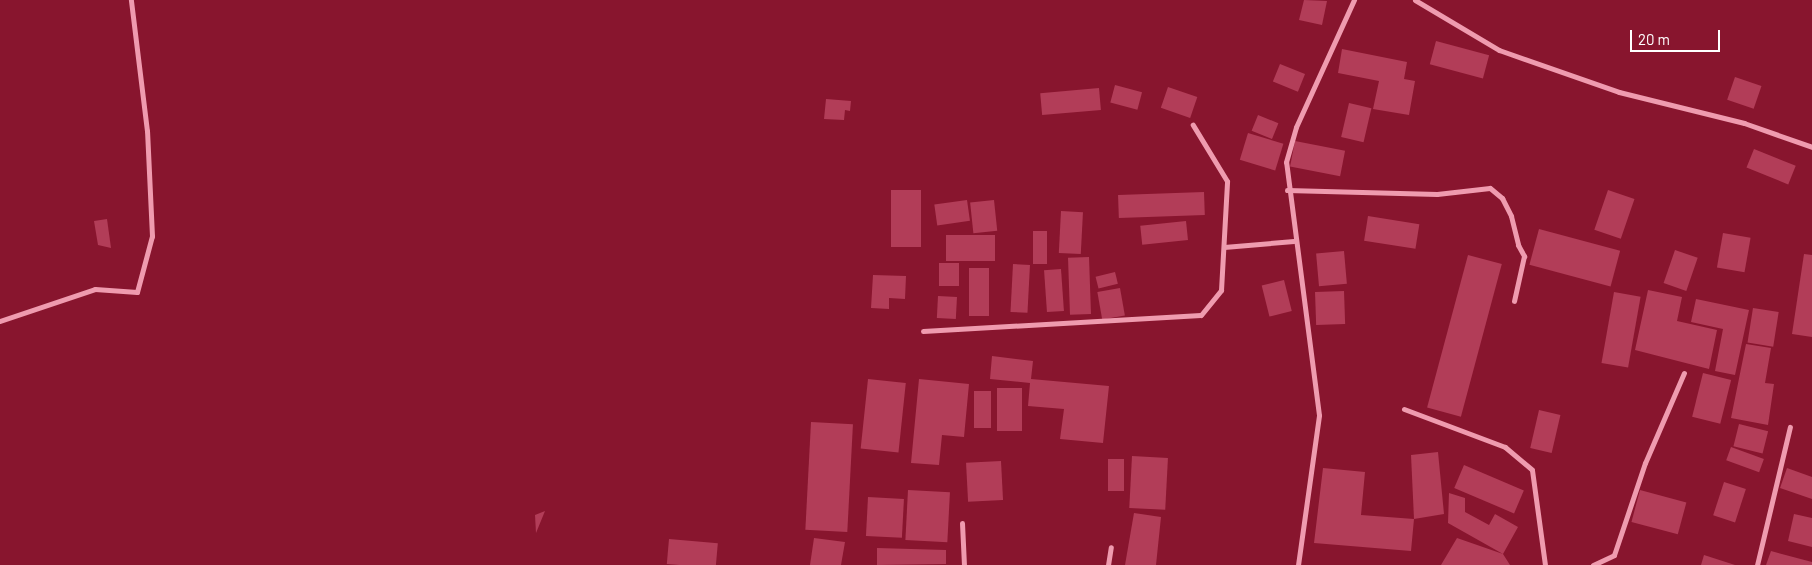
<!DOCTYPE html>
<html>
<head>
<meta charset="utf-8">
<style>
  body { margin:0 }
  #map { position:relative; width:1812px; height:565px; overflow:hidden; background:#88152e; font-family:Barlow,sans-serif }
  div>[style] { position:absolute }
  .building>* { inset:0; background:#b23d58; transform-origin:0 0 }
  .minor>* { height:5px; margin:-2.5px; padding:0 2.5px; transform-origin:2.5px; border-radius:2.5px; background:#ef9baf }
  span { translate:-50% -50%; white-space:nowrap; text-align:center; line-height:1.15; -webkit-text-stroke:4.5px #88152e; paint-order:stroke }
  .scale { position:absolute; left:1630px; top:30px; width:90px; height:22px; box-sizing:border-box; border:2px solid #fff; border-top:0; padding-left:6px; font-size:15px; line-height:18px; white-space:nowrap; color:#fff; -webkit-text-stroke:4px #88152e; paint-order:stroke }
</style>
</head>
<body>
<div id="map">
  <div class="building">
    <div style="clip-path:polygon(1304px 0,1327px 1px,1322px 25px,1299px 20px)"></div>
    <div style="left:1436px;top:41px;width:55px;height:24px;rotate:15deg"></div>
    <div style="clip-path:polygon(1342px 49px,1407px 62px,1404px 79px,1415px 81px,1409px 115px,1373px 109px,1379px 81px,1338px 73px)"></div>
    <div style="left:1280px;top:64px;width:27px;height:19px;rotate:22deg"></div>
    <div style="left:1735px;top:77px;width:28px;height:24px;rotate:19deg"></div>
    <div style="left:1115px;top:85px;width:28px;height:18px;rotate:15deg"></div>
    <div style="left:1168px;top:87px;width:31px;height:22px;rotate:19deg"></div>
    <div style="left:1099px;top:88px;width:22px;height:59px;rotate:85deg"></div>
    <div style="clip-path:polygon(826px 99px,851px 101px,850px 111px,845px 110px,844px 120px,824px 119px)"></div>
    <div style="left:1349px;top:103px;width:23px;height:35px;rotate:13deg"></div>
    <div style="left:1258px;top:115px;width:22px;height:17px;rotate:22deg"></div>
    <div style="left:1248px;top:133px;width:37px;height:28px;rotate:17deg"></div>
    <div style="left:1295px;top:141px;width:51px;height:26px;rotate:11deg"></div>
    <div style="left:1754px;top:149px;width:45px;height:20px;rotate:22deg"></div>
    <div style="left:891px;top:190px;width:30px;height:57px"></div>
    <div style="left:1608px;top:190px;width:28px;height:42px;rotate:19deg"></div>
    <div style="left:1204px;top:192px;width:23px;height:86px;rotate:88deg"></div>
    <div style="left:967px;top:200px;width:21px;height:33px;rotate:82deg"></div>
    <div style="left:994px;top:200px;width:31px;height:24px;rotate:84deg"></div>
    <div style="left:1061px;top:211px;width:22px;height:42px;rotate:3deg"></div>
    <div style="left:1368px;top:216px;width:52px;height:25px;rotate:9deg"></div>
    <div style="clip-path:polygon(107px 219px,111px 248px,98px 245px,94px 221px)"></div>
    <div style="left:1186px;top:221px;width:19px;height:46px;rotate:84deg"></div>
    <div style="left:1539px;top:229px;width:84px;height:37px;rotate:15deg"></div>
    <div style="left:1033px;top:231px;width:14px;height:33px"></div>
    <div style="left:1723px;top:233px;width:28px;height:35px;rotate:10deg"></div>
    <div style="left:995px;top:235px;width:26px;height:49px;rotate:90deg"></div>
    <div style="left:1675px;top:250px;width:24px;height:35px;rotate:19deg"></div>
    <div style="left:1344px;top:251px;width:33px;height:28px;rotate:85deg"></div>
    <div style="clip-path:polygon(1804px 254px,1812px 255px,1812px 337px,1792px 334px)"></div>
    <div style="left:1468px;top:255px;width:35px;height:158px;rotate:15deg"></div>
    <div style="left:1089px;top:257px;width:57px;height:21px;rotate:88deg"></div>
    <div style="left:939px;top:263px;width:20px;height:23px"></div>
    <div style="left:1013px;top:264px;width:17px;height:48px;rotate:3deg"></div>
    <div style="left:989px;top:268px;width:48px;height:20px;rotate:90deg"></div>
    <div style="left:1061px;top:269px;width:42px;height:17px;rotate:86deg"></div>
    <div style="left:1115px;top:272px;width:12px;height:20px;rotate:76deg"></div>
    <div style="clip-path:polygon(873px 275px,906px 276px,905px 299px,889px 298px,889px 309px,871px 308px)"></div>
    <div style="left:1284px;top:280px;width:32px;height:23px;rotate:76deg"></div>
    <div style="left:1120px;top:288px;width:28px;height:23px;rotate:80deg"></div>
    <div style="clip-path:polygon(1648px 290px,1682px 297px,1677px 321px,1717px 330px,1709px 369px,1635px 350px)"></div>
    <div style="left:1344px;top:291px;width:33px;height:29px;rotate:88deg"></div>
    <div style="left:1614px;top:292px;width:27px;height:72px;rotate:10deg"></div>
    <div style="left:938px;top:296px;width:19px;height:22px;rotate:3deg"></div>
    <div style="clip-path:polygon(1696px 299px,1749px 310px,1735px 375px,1715px 371px,1723px 329px,1691px 322px)"></div>
    <div style="left:1753px;top:308px;width:26px;height:35px;rotate:9deg"></div>
    <div style="clip-path:polygon(1746px 344px,1771px 348px,1765px 383px,1774px 384px,1768px 425px,1731px 418px)"></div>
    <div style="clip-path:polygon(992px 356px,1033px 361px,1031px 379px,1109px 386px,1103px 443px,1060px 439px,1064px 409px,1028px 406px,1030px 383px,990px 379px)"></div>
    <div style="left:1703px;top:373px;width:29px;height:45px;rotate:14deg"></div>
    <div style="left:868px;top:379px;width:38px;height:70px;rotate:6deg"></div>
    <div style="clip-path:polygon(919px 379px,969px 384px,964px 437px,942px 435px,939px 465px,911px 463px)"></div>
    <div style="left:1022px;top:388px;width:43px;height:25px;rotate:90deg"></div>
    <div style="left:974px;top:391px;width:17px;height:37px"></div>
    <div style="left:1539px;top:410px;width:22px;height:39px;rotate:13deg"></div>
    <div style="left:811px;top:422px;width:42px;height:108px;rotate:3deg"></div>
    <div style="left:1739px;top:424px;width:30px;height:23px;rotate:14deg"></div>
    <div style="left:1731px;top:447px;width:35px;height:14px;rotate:20deg"></div>
    <div style="clip-path:polygon(1438px 452px,1444px 514px,1414px 519px,1411px 455px)"></div>
    <div style="left:1132px;top:456px;width:36px;height:52px;rotate:3deg"></div>
    <div style="left:1108px;top:459px;width:16px;height:32px"></div>
    <div style="left:1001px;top:461px;width:39px;height:35px;rotate:87deg"></div>
    <div style="left:1464px;top:465px;width:65px;height:25px;rotate:23deg"></div>
    <div style="clip-path:polygon(1323px 468px,1365px 472px,1361px 515px,1414px 519px,1411px 551px,1314px 543px)"></div>
    <div style="clip-path:polygon(1787px 468px,1812px 477px,1812px 499px,1780px 488px)"></div>
    <div style="left:1724px;top:482px;width:23px;height:35px;rotate:18deg"></div>
    <div style="left:908px;top:490px;width:42px;height:50px;rotate:3deg"></div>
    <div style="left:1640px;top:490px;width:48px;height:33px;rotate:15deg"></div>
    <div style="clip-path:polygon(1449px 493px,1465px 498px,1465px 512px,1489px 525px,1495px 514px,1518px 527px,1503px 554px,1510px 565px,1441px 565px,1457px 538px,1503px 554px,1448px 523px)"></div>
    <div style="left:868px;top:497px;width:36px;height:39px;rotate:3deg"></div>
    <div style="clip-path:polygon(545px 511px,536px 533px,535px 515px)"></div>
    <div style="clip-path:polygon(1134px 513px,1161px 517px,1156px 565px,1125px 565px)"></div>
    <div style="clip-path:polygon(1794px 514px,1812px 518px,1812px 547px,1788px 541px)"></div>
    <div style="clip-path:polygon(814px 538px,845px 542px,841px 565px,810px 565px)"></div>
    <div style="left:669px;top:539px;width:49px;height:25px;rotate:5deg"></div>
    <div style="clip-path:polygon(877px 548px,946px 550px,946px 564px,877px 565px)"></div>
    <div style="clip-path:polygon(1771px 551px,1812px 562px,1812px 565px,1766px 565px)"></div>
    <div style="clip-path:polygon(1704px 555px,1735px 565px,1701px 565px)"></div>
  </div>
  <div class="minor">
    <div style="left:1415px;top:0;width:98px;rotate:30.8deg"></div>
    <div style="left:1499px;top:50px;width:127px;rotate:19.3deg"></div>
    <div style="left:1619px;top:92px;width:129px;rotate:13.9deg"></div>
    <div style="left:1744px;top:123px;width:72px;rotate:19.4deg"></div>
    <div style="left:1287px;top:190px;width:150px;rotate:1.5deg"></div>
    <div style="left:1437px;top:194px;width:53px;rotate:-6.5deg"></div>
    <div style="left:1490px;top:188px;width:16px;rotate:40deg"></div>
    <div style="left:1502px;top:198px;width:20px;rotate:63deg"></div>
    <div style="left:1511px;top:216px;width:30px;rotate:76deg"></div>
    <div style="left:1518px;top:245px;width:13px;rotate:61deg"></div>
    <div style="left:1524px;top:256px;width:46px;rotate:102.5deg"></div>
    <div style="left:1224px;top:247px;width:70px;rotate:-4.9deg"></div>
    <div style="left:0;top:321px;width:100px;rotate:-18.6deg"></div>
    <div style="left:95px;top:289px;width:42px;rotate:4.1deg"></div>
    <div style="left:137px;top:292px;width:58px;rotate:-75deg"></div>
    <div style="left:152px;top:236px;width:105px;rotate:-92.7deg"></div>
    <div style="left:147px;top:131px;width:132px;rotate:-97deg"></div>
    <div style="left:923px;top:331px;width:278px;rotate:-3.3deg"></div>
    <div style="left:1201px;top:315px;width:32px;rotate:-51deg"></div>
    <div style="left:1221px;top:290px;width:109px;rotate:-86.8deg"></div>
    <div style="left:1227px;top:181px;width:66px;rotate:-121.3deg"></div>
    <div style="left:1404px;top:409px;width:108px;rotate:20.6deg"></div>
    <div style="left:1505px;top:447px;width:35px;rotate:40deg"></div>
    <div style="left:1532px;top:470px;width:96px;rotate:82.2deg"></div>
    <div style="left:962px;top:523px;width:42px;rotate:87.3deg"></div>
    <div style="left:1108px;top:565px;width:18px;rotate:-81deg"></div>
    <div style="left:1298px;top:565px;width:151px;rotate:-82deg"></div>
    <div style="left:1319px;top:415px;width:255px;rotate:-97.4deg"></div>
    <div style="left:1286px;top:162px;width:36px;rotate:-74deg"></div>
    <div style="left:1296px;top:127px;width:140px;rotate:-65.5deg"></div>
    <div style="left:1593px;top:565px;width:23px;rotate:-25deg"></div>
    <div style="left:1614px;top:555px;width:97px;rotate:-71.4deg"></div>
    <div style="left:1645px;top:463px;width:98px;rotate:-66.6deg"></div>
    <div style="left:1757px;top:565px;width:142px;rotate:-76.6deg"></div>
  </div>
  <div class="scale">20 m</div>
</div>
</body>
</html>
